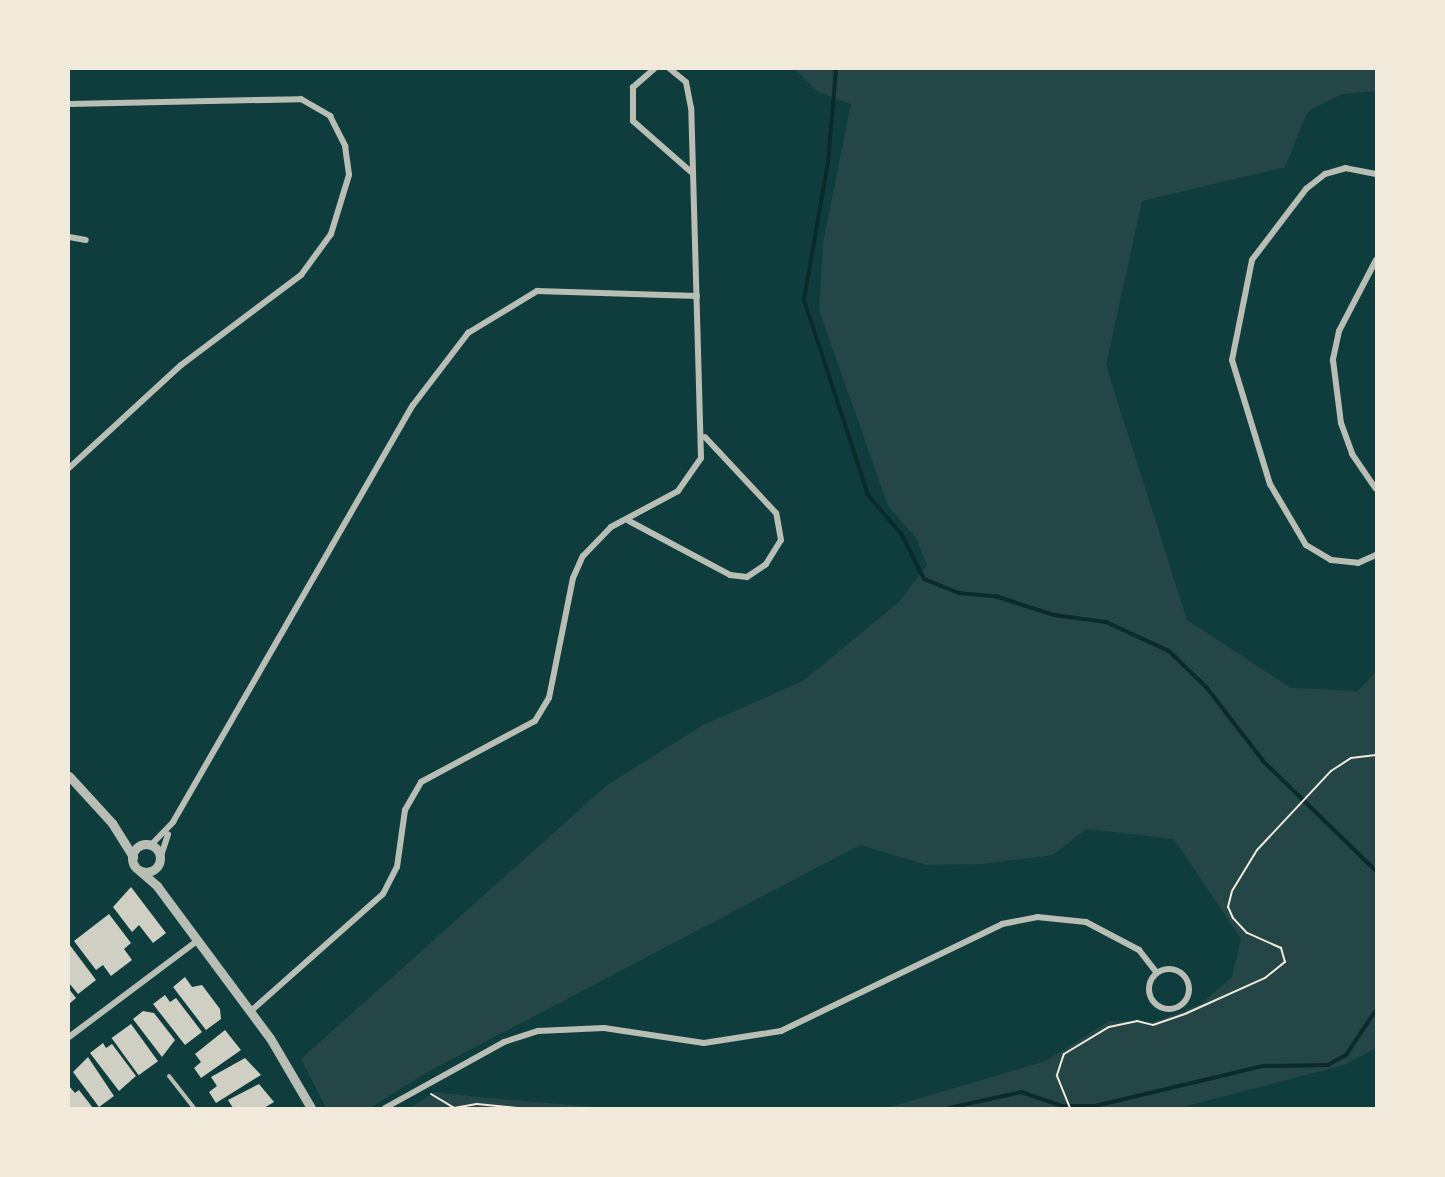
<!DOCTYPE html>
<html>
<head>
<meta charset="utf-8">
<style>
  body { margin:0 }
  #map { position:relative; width:1445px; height:1177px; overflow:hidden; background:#0f3d3e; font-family:Merriweather,serif }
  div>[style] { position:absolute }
  .green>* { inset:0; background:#244646 }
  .stream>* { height:4px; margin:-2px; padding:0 2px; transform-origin:2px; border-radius:2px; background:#0a2a2b }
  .building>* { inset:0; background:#cfcfc3; transform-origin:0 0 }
  .path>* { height:2px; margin:-1px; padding:0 1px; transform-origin:1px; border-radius:1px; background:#f1e9da }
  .service>* { height:4px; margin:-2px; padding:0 2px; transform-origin:2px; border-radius:2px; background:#b8beb3 }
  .minor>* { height:6px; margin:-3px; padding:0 3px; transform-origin:3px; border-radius:3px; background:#b8beb3 }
  .minor>.ring { margin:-3px; padding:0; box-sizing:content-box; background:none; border:6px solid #b8beb3; border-radius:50% }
  .tertiary>* { height:9px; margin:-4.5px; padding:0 4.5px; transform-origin:4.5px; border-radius:4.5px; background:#b8beb3 }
  .tertiary>.ring { margin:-4.5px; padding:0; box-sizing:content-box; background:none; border:9px solid #b8beb3; border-radius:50% }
  span { translate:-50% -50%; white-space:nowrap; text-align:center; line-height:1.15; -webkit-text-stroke:4.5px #f1e9da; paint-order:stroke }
  .frame { position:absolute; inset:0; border:70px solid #f1e9da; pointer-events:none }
</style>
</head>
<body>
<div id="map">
  <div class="green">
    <div style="clip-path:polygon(795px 69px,1376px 69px,1376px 91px,1342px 94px,1308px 111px,1285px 167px,1142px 201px,1106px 365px,1187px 620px,1291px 688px,1358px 691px,1376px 672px,1376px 1048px,1344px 1065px,1179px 1108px,887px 1108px,1046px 1061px,1109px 1021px,1154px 1022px,1201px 1004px,1232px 977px,1241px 939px,1174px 839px,1086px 829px,1053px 855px,983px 864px,927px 865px,860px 845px,424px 1074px,370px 1108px,326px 1108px,301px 1059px,607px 785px,703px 725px,803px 681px,899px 602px,927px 565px,916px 538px,888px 506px,819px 310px,823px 243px,851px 104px,818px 92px)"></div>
    <div style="clip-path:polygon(435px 1092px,479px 1097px,606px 1108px,410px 1108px)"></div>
  </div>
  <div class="stream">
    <div style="left:836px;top:69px;width:93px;rotate:94.9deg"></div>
    <div style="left:828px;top:162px;width:140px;rotate:99.9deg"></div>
    <div style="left:804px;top:300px;width:205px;rotate:71.8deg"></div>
    <div style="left:868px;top:495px;width:52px;rotate:49.6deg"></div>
    <div style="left:902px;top:535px;width:49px;rotate:63.4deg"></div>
    <div style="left:924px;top:579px;width:38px;rotate:22deg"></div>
    <div style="left:959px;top:593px;width:36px;rotate:5deg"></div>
    <div style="left:995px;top:596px;width:62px;rotate:17.9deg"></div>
    <div style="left:1054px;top:615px;width:52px;rotate:7.7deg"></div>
    <div style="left:1106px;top:622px;width:69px;rotate:24.7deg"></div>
    <div style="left:1169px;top:651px;width:53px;rotate:44.2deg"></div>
    <div style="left:1207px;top:688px;width:93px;rotate:52.4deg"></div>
    <div style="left:1264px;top:762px;width:156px;rotate:44.2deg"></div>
    <div style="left:949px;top:1108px;width:74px;rotate:-12.5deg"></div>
    <div style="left:1021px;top:1092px;width:43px;rotate:18.9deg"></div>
    <div style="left:1062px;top:1106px;width:33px"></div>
    <div style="left:1095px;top:1106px;width:173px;rotate:-13.4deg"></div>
    <div style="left:1263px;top:1066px;width:65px;rotate:-0.9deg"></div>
    <div style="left:1328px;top:1065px;width:21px;rotate:-29deg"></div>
    <div style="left:1346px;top:1055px;width:54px;rotate:-56.3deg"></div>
  </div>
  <div class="building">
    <div style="clip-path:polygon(131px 887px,166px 933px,153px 943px,139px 925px,132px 932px,113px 907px)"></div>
    <div style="clip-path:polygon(109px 914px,131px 943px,124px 949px,132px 960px,111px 976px,103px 965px,96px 970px,74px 941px)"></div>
    <div style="clip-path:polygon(69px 944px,96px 980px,78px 994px,69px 983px)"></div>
    <div style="clip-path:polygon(185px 977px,192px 987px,202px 985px,220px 1009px,221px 1019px,206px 1030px,173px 987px)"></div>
    <div style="clip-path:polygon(69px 989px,76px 998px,69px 1004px)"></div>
    <div style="clip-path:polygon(165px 995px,170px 1002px,176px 998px,202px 1032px,185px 1045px,153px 1004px)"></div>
    <div style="clip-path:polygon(143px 1011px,154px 1013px,175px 1040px,162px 1057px,133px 1019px)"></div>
    <div style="left:131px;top:1024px;width:46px;height:24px;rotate:54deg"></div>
    <div style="clip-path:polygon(225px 1030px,241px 1050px,201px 1078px,194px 1068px,201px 1062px,195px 1054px)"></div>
    <div style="clip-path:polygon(103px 1043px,106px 1048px,112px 1044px,136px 1076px,119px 1091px,90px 1053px)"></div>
    <div style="clip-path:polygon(88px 1057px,114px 1096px,99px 1107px,73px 1072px)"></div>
    <div style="clip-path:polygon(245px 1058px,261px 1075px,216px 1103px,209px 1092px,217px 1086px,211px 1077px)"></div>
    <div style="clip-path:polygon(259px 1084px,274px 1102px,264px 1108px,233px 1108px,228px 1100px)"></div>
    <div style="clip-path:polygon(69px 1086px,75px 1093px,79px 1090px,93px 1108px,69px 1108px)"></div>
  </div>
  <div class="path">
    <div style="left:431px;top:1094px;width:27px;rotate:31deg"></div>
    <div style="left:454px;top:1108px;width:23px;rotate:-10deg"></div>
    <div style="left:477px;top:1104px;width:41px;rotate:5.6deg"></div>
    <div style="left:1070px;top:1108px;width:35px;rotate:-112deg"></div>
    <div style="left:1057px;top:1075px;width:22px;rotate:-72deg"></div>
    <div style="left:1064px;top:1054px;width:52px;rotate:-31deg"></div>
    <div style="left:1109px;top:1027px;width:29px;rotate:-12deg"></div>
    <div style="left:1137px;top:1021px;width:16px;rotate:14deg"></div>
    <div style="left:1153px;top:1025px;width:36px;rotate:-19deg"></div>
    <div style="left:1187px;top:1013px;width:85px;rotate:-24.2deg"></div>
    <div style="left:1265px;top:978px;width:26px;rotate:-39deg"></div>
    <div style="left:1285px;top:962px;width:15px;rotate:-106deg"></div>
    <div style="left:1281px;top:948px;width:37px;rotate:-156deg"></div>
    <div style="left:1247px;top:933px;width:21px;rotate:-133deg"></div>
    <div style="left:1233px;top:918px;width:12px;rotate:-114deg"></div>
    <div style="left:1228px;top:907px;width:16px;rotate:-76deg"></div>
    <div style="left:1232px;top:891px;width:48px;rotate:-58.6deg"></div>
    <div style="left:1257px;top:850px;width:108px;rotate:-46.9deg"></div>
    <div style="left:1331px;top:771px;width:24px;rotate:-33deg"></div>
    <div style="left:1351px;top:758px;width:25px;rotate:-7deg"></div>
  </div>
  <div class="service">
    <div style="left:169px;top:1076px;width:41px;rotate:52deg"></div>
  </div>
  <div class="minor">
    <div style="left:654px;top:69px;width:28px;rotate:139deg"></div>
    <div style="left:633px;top:87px;width:34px;rotate:90deg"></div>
    <div style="left:633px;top:121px;width:77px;rotate:41.3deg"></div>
    <div style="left:69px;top:104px;width:232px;rotate:-1.2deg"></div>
    <div style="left:301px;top:99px;width:34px;rotate:30deg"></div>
    <div style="left:330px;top:116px;width:34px;rotate:63deg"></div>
    <div style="left:345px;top:146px;width:29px;rotate:82deg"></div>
    <div style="left:349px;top:175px;width:62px;rotate:107deg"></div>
    <div style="left:331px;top:234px;width:51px;rotate:126.2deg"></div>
    <div style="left:301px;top:275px;width:150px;rotate:143.1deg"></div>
    <div style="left:181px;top:365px;width:152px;rotate:137.4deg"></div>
    <div style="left:1376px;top:174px;width:31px;rotate:-169deg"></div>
    <div style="left:1346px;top:168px;width:22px;rotate:164deg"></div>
    <div style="left:1325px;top:174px;width:24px;rotate:142deg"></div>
    <div style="left:1306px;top:189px;width:89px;rotate:127.3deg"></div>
    <div style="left:1252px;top:260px;width:102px;rotate:101.3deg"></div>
    <div style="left:1232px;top:360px;width:130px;rotate:73deg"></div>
    <div style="left:1270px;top:484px;width:71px;rotate:59.5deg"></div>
    <div style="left:1306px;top:545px;width:29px;rotate:31deg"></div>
    <div style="left:1331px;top:560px;width:27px;rotate:6deg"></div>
    <div style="left:1358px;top:563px;width:20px;rotate:-24deg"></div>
    <div style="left:69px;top:237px;width:17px;rotate:10deg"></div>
    <div style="left:1376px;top:260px;width:80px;rotate:117.5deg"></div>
    <div style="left:1339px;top:331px;width:30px;rotate:102deg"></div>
    <div style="left:1333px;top:360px;width:64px;rotate:82.8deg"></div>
    <div style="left:1341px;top:423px;width:33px;rotate:70deg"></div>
    <div style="left:1352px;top:454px;width:42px;rotate:55.6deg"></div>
    <div style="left:629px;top:521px;width:115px;rotate:28.1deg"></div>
    <div style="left:730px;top:575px;width:17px;rotate:7deg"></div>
    <div style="left:747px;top:577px;width:23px;rotate:-34deg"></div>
    <div style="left:766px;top:564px;width:28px;rotate:-58deg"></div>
    <div style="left:781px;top:540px;width:27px;rotate:-100deg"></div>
    <div style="left:776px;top:513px;width:104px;rotate:-133.1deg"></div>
    <div style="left:151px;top:845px;width:32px;rotate:-46deg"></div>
    <div style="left:173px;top:822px;width:481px;rotate:-60.1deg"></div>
    <div style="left:413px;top:405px;width:91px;rotate:-52.6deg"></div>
    <div style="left:468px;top:333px;width:81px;rotate:-31.3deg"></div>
    <div style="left:537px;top:291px;width:160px;rotate:1.8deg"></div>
    <div style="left:160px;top:859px;width:26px;rotate:-72deg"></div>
    <div class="ring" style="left:1149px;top:969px;width:34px;height:34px"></div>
    <div style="left:251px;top:1011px;width:176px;rotate:-41.6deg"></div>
    <div style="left:383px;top:894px;width:30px;rotate:-63deg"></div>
    <div style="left:397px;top:867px;width:58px;rotate:-82deg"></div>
    <div style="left:405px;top:810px;width:32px;rotate:-60deg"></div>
    <div style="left:421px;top:782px;width:129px;rotate:-28.2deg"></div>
    <div style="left:535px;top:721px;width:27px;rotate:-59deg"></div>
    <div style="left:549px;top:698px;width:122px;rotate:-78.7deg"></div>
    <div style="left:573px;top:578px;width:24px;rotate:-66deg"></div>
    <div style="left:583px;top:556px;width:40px;rotate:-46deg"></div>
    <div style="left:611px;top:527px;width:76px;rotate:-28.2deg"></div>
    <div style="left:678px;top:491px;width:40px;rotate:-55.1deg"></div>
    <div style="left:701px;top:458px;width:350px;rotate:-91.6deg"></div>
    <div style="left:691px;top:108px;width:26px;rotate:-101deg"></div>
    <div style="left:686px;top:82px;width:21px;rotate:-141deg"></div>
    <div style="left:69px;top:1037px;width:161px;rotate:-36.9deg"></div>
    <div style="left:385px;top:1108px;width:136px;rotate:-29deg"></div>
    <div style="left:504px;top:1042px;width:36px;rotate:-18deg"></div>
    <div style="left:538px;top:1031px;width:66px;rotate:-2.6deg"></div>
    <div style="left:604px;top:1028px;width:101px;rotate:8.5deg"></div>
    <div style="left:704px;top:1043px;width:78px;rotate:-8.9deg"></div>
    <div style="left:781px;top:1031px;width:246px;rotate:-25.8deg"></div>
    <div style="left:1002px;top:924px;width:36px;rotate:-11deg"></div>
    <div style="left:1037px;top:917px;width:49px;rotate:5.8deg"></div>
    <div style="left:1086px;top:922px;width:60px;rotate:27.8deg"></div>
    <div style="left:1139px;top:950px;width:29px;rotate:52deg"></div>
  </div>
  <div class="tertiary">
    <div style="left:69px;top:776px;width:64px;rotate:47.5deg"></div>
    <div style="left:112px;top:823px;width:40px;rotate:58deg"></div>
    <div class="ring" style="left:132px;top:844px;width:19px;height:19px"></div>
    <div style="left:140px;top:871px;width:23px;rotate:41deg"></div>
    <div style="left:157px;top:886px;width:189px;rotate:53.4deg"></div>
    <div style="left:270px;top:1038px;width:81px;rotate:59.6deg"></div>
  </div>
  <div class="frame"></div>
</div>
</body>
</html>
